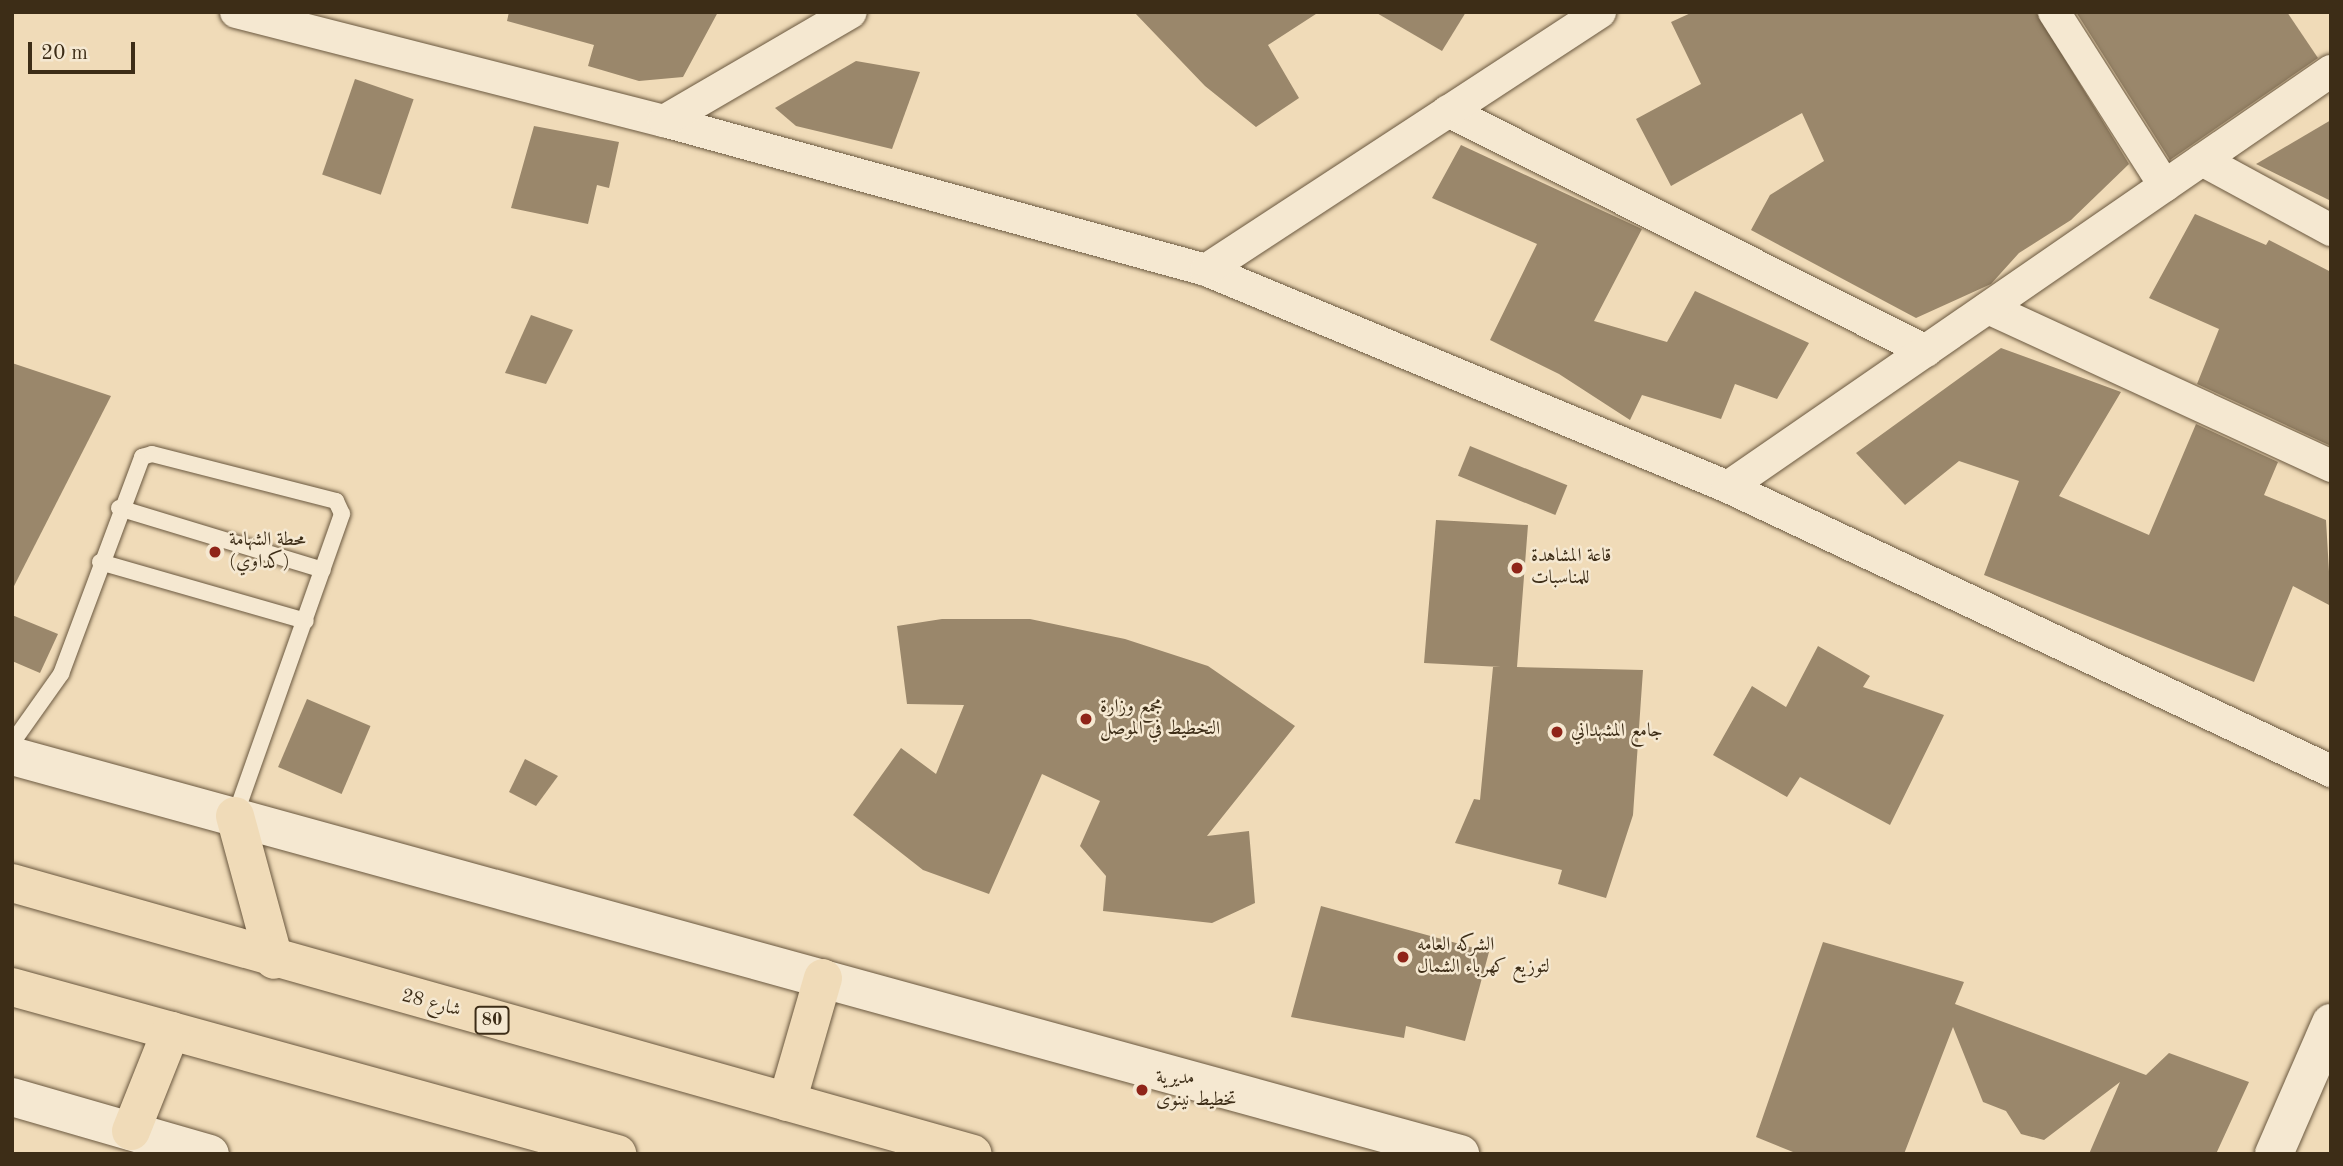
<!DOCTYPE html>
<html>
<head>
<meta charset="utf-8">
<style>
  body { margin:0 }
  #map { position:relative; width:2343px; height:1166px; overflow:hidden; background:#f0dbb8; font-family:"Old Standard TT",Amiri,serif }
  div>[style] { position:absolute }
  .building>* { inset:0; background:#9a876b; transform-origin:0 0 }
  .roads { filter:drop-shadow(0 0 2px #6a583f) drop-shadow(0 0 2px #6a583f) }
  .lane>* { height:16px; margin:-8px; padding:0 8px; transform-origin:8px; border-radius:8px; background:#f5e8d1 }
  .street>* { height:32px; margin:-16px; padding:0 16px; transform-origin:16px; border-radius:16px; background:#f5e8d1 }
  .secondary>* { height:38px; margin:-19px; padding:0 19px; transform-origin:19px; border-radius:19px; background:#f5e8d1 }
  .highway>* { height:38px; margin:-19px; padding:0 19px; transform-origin:19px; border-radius:19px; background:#f0dbb8 }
  .dots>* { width:19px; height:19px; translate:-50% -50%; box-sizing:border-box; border:4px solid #f5e8d1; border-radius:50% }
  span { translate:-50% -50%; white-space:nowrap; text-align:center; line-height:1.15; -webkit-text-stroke:5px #f5e8d1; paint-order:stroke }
  .shield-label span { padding:2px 5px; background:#f5e8d1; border:2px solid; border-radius:5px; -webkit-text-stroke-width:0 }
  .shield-label { font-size:18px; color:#3d2d17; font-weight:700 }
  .poi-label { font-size:19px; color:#3d2d17 }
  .left { translate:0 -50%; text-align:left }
  .street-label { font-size:19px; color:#3d2d17 }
  .frame { position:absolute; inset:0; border:14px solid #3d2d17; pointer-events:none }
  .scale { position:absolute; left:28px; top:42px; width:107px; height:32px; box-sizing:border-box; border:4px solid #3d2d17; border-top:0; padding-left:9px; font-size:21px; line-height:24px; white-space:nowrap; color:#3d2d17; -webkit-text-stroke:5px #f5e8d1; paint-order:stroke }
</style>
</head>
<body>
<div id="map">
  <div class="building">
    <div style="clip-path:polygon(509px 12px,718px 12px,683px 77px,639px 81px,588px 66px,594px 45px,507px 21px)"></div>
    <div style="clip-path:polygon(1134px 12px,1319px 12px,1268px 45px,1299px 98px,1256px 127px,1205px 86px)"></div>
    <div style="clip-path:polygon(1375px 12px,1466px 12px,1442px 51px)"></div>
    <div style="clip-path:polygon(1693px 12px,2036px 12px,2129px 164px,2071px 220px,2019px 253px,1991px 284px,1916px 318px,1751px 230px,1770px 195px,1824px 161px,1802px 113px,1671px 186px,1636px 119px,1701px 84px,1671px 22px)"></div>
    <div style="clip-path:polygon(2076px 12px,2287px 12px,2318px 58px,2170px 160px)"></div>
    <div style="clip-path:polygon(856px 61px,920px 72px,892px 149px,796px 126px,775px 108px)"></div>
    <div style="left:355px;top:79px;width:62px;height:101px;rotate:19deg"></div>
    <div style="clip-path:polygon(2331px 120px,2331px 201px,2256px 164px)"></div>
    <div style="clip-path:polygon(534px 126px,619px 142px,609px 188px,597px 185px,588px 224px,511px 208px)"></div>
    <div style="clip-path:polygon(1461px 145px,1642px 229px,1594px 321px,1667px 342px,1695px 291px,1809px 343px,1777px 399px,1735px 384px,1721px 419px,1642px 395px,1630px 420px,1559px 374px,1490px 340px,1537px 244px,1432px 198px)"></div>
    <div style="clip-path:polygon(2195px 214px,2266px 245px,2269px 240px,2331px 272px,2331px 446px,2197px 384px,2219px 329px,2149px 298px)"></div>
    <div style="clip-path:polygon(531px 315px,573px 330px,546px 384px,505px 373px)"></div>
    <div style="clip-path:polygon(2001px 348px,2121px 392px,2059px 496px,2149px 535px,2196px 424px,2278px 462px,2264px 495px,2326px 520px,2331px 606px,2293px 586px,2254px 682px,1984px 575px,2019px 481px,1959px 461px,1905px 505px,1856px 453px)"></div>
    <div style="clip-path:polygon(12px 363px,111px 396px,12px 590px)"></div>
    <div style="left:1470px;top:446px;width:105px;height:32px;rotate:22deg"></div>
    <div style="clip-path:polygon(1436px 520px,1528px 525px,1517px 667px,1643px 670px,1633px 815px,1606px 898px,1558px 884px,1562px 870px,1455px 843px,1474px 799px,1480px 800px,1493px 667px,1501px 667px,1424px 663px)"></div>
    <div style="clip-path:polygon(12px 615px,58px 634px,40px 673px,12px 661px)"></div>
    <div style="clip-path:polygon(942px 619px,1030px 619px,1125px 639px,1208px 666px,1295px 726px,1207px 836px,1249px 831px,1255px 903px,1212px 923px,1103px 911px,1106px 876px,1080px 846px,1100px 801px,1042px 774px,989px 894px,923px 870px,853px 815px,901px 748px,936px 774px,964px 705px,907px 704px,897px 626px)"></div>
    <div style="clip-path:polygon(1818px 646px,1870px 676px,1863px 687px,1944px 715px,1890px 825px,1800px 777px,1787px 797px,1713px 755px,1752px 686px,1786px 707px)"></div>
    <div style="left:307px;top:699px;width:69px;height:74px;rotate:23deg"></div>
    <div style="clip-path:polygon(525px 759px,558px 776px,536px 806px,509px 792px)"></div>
    <div style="clip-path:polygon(1321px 906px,1489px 952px,1465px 1041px,1406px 1026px,1404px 1038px,1291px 1017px)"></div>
    <div style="clip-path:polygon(1823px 942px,1964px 982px,1955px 1004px,2146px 1075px,2169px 1053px,2249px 1082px,2216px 1154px,2089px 1154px,2120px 1082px,2044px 1140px,2021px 1134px,2006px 1111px,1983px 1102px,1953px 1027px,1904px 1154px,1798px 1154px,1756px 1137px)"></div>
  </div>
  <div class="roads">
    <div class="lane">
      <div style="left:119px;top:508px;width:213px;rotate:16.9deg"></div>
      <div style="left:100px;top:562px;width:214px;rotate:16deg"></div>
      <div style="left:12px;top:743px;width:85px;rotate:-54.6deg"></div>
      <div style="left:61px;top:674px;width:232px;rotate:-69.5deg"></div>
      <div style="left:142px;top:457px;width:10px;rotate:-17deg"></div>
      <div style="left:152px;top:454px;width:190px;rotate:14.3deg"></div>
      <div style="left:336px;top:501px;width:14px;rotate:65deg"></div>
      <div style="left:342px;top:514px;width:320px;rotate:109.5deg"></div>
    </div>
    <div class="street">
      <div style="left:236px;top:12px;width:442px;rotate:14.3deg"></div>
      <div style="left:664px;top:121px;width:562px;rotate:15.37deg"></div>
      <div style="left:1206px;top:270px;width:565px;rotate:22.57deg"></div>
      <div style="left:1728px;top:487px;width:667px;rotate:25.22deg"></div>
      <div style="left:2054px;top:12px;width:206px;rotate:57.5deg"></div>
      <div style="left:1448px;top:111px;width:535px;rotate:26.66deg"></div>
      <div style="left:664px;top:121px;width:216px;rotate:-30.2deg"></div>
      <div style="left:2202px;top:160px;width:147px;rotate:28.5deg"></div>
      <div style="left:1206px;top:270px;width:471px;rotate:-33.2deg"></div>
      <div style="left:1988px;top:308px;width:378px;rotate:24.7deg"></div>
      <div style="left:1728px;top:487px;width:733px;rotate:-34.6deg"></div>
    </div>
    <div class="secondary">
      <div style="left:12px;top:756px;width:1502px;rotate:15.37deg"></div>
      <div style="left:12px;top:1097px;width:206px;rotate:16.1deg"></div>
      <div style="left:2274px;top:1154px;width:143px;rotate:-66.5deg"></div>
    </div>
    <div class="highway">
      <div style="left:235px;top:816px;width:149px;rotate:74.8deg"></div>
      <div style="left:12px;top:883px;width:998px;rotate:15.75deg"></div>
      <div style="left:12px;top:987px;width:628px;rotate:15.43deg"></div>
      <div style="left:787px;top:1102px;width:129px;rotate:-73.8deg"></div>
      <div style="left:131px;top:1131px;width:108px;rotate:-68.2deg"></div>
    </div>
  </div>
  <div class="dots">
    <div style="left:215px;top:552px;background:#8f2418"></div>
    <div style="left:1517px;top:568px;background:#8f2418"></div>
    <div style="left:1086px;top:719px;background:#8f2418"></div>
    <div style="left:1557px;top:732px;background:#8f2418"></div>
    <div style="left:1403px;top:957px;background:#8f2418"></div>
    <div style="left:1142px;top:1090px;background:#8f2418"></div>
  </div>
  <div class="shield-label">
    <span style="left:492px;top:1020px">80</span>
  </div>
  <div class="poi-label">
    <span class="left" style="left:229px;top:552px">محطة الشهامة<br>(كداوي)</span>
    <span class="left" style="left:1531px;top:568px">قاعة المشاهدة<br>للمناسبات</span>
    <span class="left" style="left:1100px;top:719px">مجمع وزارة<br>التخطيط في الموصل</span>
    <span class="left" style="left:1571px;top:732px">جامع المشهداني</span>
    <span class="left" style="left:1417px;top:957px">الشركه العامه<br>لتوزيع كهرباء الشمال</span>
    <span class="left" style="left:1156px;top:1090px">مديرية<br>تخطيط نينوى</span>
  </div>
  <div class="street-label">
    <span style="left:431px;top:1004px;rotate:15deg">شارع 28</span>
  </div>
  <div class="frame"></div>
  <div class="scale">20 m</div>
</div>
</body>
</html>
